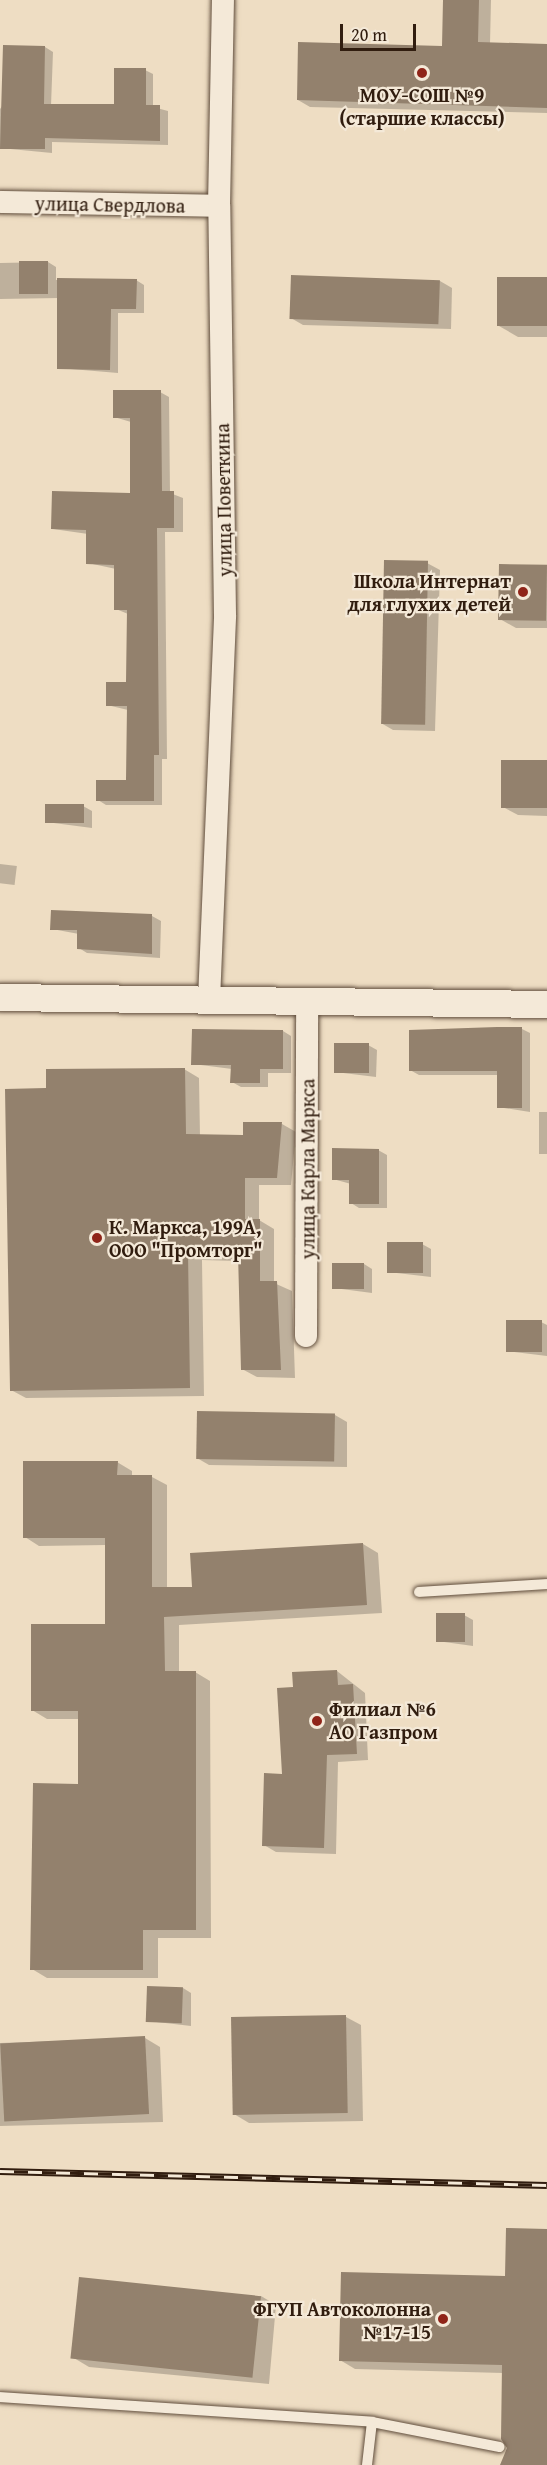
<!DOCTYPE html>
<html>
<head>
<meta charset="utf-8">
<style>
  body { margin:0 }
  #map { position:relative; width:547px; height:2465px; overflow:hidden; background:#eeddc3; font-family:"Gentium Book Plus",serif }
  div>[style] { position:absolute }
  .shadow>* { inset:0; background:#0003; transform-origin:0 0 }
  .building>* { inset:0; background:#93816d; transform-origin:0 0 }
  .roads { filter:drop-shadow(0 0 2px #604d3c) drop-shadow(0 0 2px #604d3c) }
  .service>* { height:10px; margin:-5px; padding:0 5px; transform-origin:5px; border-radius:5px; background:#f4e9d8 }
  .minor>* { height:22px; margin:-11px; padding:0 11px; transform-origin:11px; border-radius:11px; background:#f4e9d8 }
  .tertiary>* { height:27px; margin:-13.5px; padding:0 13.5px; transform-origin:13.5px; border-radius:13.5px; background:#f4e9d8 }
  .rail>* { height:7px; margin-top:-3.5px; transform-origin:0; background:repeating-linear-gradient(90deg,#f4e9d8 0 14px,#311d0f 0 28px); box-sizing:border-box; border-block:2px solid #311d0f }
  .dots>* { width:16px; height:16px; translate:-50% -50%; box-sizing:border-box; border:3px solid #f4e9d8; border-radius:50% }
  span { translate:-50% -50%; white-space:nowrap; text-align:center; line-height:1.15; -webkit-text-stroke:4.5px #f4e9d8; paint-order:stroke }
  .poi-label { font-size:20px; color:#311d0f; font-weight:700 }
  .right { translate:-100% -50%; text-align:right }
  .left { translate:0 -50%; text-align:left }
  .street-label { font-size:20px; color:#311d0f }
  .scale { position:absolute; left:340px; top:24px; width:76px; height:27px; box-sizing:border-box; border:3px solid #311d0f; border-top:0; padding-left:8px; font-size:18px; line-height:21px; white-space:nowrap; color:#311d0f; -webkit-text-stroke:4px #f4e9d8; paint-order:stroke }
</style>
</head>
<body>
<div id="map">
  <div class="shadow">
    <div style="clip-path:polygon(444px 0,491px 0,490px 44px,547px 46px,547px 113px,310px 107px,298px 100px,443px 47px)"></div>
    <div style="clip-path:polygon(45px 47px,53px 52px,51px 106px,115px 106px,145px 70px,153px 74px,153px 107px,168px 111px,168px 145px,52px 142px,52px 153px,0 148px,0 109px)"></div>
    <div style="clip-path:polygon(48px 262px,56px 267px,56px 280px,136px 280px,144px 285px,144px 313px,118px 313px,118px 373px,59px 368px,59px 298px,0 299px,0 263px)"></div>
    <div style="clip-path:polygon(547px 279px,547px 337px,518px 337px,499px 326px)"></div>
    <div style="clip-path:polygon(440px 281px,452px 288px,451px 329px,303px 325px,291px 318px)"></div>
    <div style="clip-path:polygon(160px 392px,169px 397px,170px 493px,183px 498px,183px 532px,165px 532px,167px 759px,162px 759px,162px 805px,106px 805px,98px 800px,128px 781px,128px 710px,107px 705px,128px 684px,128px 614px,116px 609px,116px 569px,88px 563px,88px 534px,53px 529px,131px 495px,131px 422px,114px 417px)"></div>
    <div style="clip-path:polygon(427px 563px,440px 570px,435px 731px,393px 730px,381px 723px)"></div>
    <div style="clip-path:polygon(547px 566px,547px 628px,516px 628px,500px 619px)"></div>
    <div style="clip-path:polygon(547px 762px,547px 816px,518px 815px,503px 807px)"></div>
    <div style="clip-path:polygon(83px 806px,92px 811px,92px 828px,46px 822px)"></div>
    <div style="left:0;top:864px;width:17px;height:19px;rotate:7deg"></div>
    <div style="clip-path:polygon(52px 911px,152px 916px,161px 921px,160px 958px,87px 953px,79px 948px,79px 934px,52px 929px)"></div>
    <div style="clip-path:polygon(522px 1029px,530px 1033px,530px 1112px,498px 1107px,498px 1075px,419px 1075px,410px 1070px)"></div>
    <div style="clip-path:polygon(283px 1031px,291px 1036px,291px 1073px,268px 1073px,268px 1087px,241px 1087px,232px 1082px,232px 1069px,193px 1064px)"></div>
    <div style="clip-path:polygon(368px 1045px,377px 1050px,376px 1077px,335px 1072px)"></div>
    <div style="clip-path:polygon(184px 1069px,199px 1078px,200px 1136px,245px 1136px,282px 1124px,296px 1132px,291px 1185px,259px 1185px,259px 1220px,274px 1229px,274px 1283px,292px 1291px,295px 1378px,257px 1377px,242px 1369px,239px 1261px,202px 1260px,204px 1396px,26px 1398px,11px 1390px,48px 1090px)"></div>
    <div style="left:539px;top:1112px;width:8px;height:42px"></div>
    <div style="clip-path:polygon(378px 1150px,387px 1155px,387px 1208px,359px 1208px,351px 1203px,351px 1184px,333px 1179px)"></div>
    <div style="clip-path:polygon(422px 1244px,431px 1249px,431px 1277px,388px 1272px)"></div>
    <div style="clip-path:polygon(364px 1264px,372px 1269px,372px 1293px,334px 1288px)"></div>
    <div style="clip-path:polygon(541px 1322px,547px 1325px,547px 1356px,507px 1351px)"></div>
    <div style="clip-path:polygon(335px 1415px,347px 1422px,347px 1467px,209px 1465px,197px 1458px)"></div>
    <div style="clip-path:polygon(117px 1462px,132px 1471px,132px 1477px,152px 1477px,167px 1485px,167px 1588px,194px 1589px,363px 1544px,378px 1553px,382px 1613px,179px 1625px,179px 1672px,195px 1672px,210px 1681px,211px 1938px,158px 1938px,158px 1978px,47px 1978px,32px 1969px,80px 1785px,80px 1719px,47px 1719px,32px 1710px,107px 1626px,106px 1545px,39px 1546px,25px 1537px)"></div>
    <div style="clip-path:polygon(464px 1615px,473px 1620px,473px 1646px,437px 1641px)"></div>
    <div style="clip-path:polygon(337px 1671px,365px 1693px,368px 1760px,338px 1762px,336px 1854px,276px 1852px,264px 1845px,284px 1776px,295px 1689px)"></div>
    <div style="clip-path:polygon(183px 1988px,191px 1993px,191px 2026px,148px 2021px)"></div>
    <div style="clip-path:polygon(346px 2017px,361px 2025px,363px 2121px,249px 2123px,234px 2114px,232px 2018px)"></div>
    <div style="clip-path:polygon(145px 2038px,160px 2047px,163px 2122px,0 2126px,0 2043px)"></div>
    <div style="clip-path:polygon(547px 2231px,547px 2465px,501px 2465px,509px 2448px,503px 2373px,355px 2369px,340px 2360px,507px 2278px)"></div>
    <div style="clip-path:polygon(261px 2296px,276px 2305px,269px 2384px,89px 2367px,74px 2358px)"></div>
  </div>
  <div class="building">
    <div style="clip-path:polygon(443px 0,479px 0,478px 42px,547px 44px,547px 108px,297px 100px,298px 42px,442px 46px)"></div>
    <div style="clip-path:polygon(3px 45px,45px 46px,44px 104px,114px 104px,114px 68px,146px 68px,146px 105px,160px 105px,160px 141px,45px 138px,45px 149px,0 149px)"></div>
    <div style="left:19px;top:261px;width:29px;height:33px"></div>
    <div style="left:291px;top:275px;width:149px;height:44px;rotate:2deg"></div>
    <div style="left:547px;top:277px;width:49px;height:50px;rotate:90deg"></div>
    <div style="clip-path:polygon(57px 278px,137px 279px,136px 309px,111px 309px,110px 370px,57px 369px)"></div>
    <div style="clip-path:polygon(113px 390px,161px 390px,162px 491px,174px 491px,174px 528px,157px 528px,159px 755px,154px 755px,154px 801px,96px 801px,96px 780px,126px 780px,127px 706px,106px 706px,106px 682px,126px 682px,127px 610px,114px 610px,114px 565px,86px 564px,86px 530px,51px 529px,52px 491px,130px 493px,130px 418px,113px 418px)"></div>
    <div style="left:384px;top:560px;width:44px;height:164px;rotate:1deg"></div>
    <div style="left:499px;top:564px;width:48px;height:56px;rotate:1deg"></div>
    <div style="left:501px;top:760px;width:46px;height:48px"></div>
    <div style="left:45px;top:804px;width:39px;height:19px"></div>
    <div style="clip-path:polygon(51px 910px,152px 914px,152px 954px,77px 949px,77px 930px,50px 930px)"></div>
    <div style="clip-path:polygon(497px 1027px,522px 1027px,522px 1108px,497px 1108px,497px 1071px,409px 1071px,409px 1030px)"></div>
    <div style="clip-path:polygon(192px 1029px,283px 1030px,283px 1069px,260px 1069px,260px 1083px,230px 1083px,231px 1065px,191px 1065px)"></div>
    <div style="left:334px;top:1043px;width:35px;height:30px"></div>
    <div style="clip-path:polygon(185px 1068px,186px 1134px,243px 1135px,243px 1122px,282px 1122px,277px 1178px,245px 1178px,245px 1219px,260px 1219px,260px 1281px,277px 1281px,281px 1370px,241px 1370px,238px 1253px,188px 1253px,190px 1388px,10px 1391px,5px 1089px,46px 1088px,46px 1069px)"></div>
    <div style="clip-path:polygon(332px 1148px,379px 1149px,379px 1204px,349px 1204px,349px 1180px,332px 1180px)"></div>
    <div style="left:387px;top:1242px;width:36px;height:31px"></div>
    <div style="left:332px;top:1263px;width:32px;height:26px"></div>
    <div style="left:506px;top:1320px;width:36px;height:32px"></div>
    <div style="left:197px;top:1411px;width:138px;height:48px;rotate:1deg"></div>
    <div style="clip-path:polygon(23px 1461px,118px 1461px,117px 1475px,152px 1475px,152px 1587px,192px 1587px,190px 1553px,363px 1543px,367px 1605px,164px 1617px,165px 1671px,196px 1671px,196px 1930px,143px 1930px,143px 1970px,30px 1970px,33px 1783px,78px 1784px,78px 1711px,31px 1711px,31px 1624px,105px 1624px,105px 1538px,23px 1538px)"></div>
    <div style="left:436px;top:1613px;width:29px;height:29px"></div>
    <div style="clip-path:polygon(337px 1670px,338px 1685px,353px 1684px,357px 1754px,327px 1755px,324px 1848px,262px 1846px,264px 1773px,282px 1774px,277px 1688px,293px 1687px,292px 1672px)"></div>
    <div style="left:147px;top:1986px;width:36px;height:36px;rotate:2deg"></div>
    <div style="left:346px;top:2015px;width:98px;height:115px;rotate:89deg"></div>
    <div style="left:145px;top:2036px;width:78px;height:145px;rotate:87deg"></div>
    <div style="clip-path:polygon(506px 2228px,547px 2229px,547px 2465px,500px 2465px,507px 2448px,501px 2439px,502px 2365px,339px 2361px,341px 2272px,505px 2276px)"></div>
    <div style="left:79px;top:2277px;width:183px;height:82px;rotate:6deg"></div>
  </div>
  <div class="roads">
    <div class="service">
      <div style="left:419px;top:1592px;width:128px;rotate:-3.6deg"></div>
      <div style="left:0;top:2397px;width:373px;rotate:3.8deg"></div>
      <div style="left:372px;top:2422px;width:130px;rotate:11.1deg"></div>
      <div style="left:367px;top:2465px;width:43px;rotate:-83.4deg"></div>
    </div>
    <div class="minor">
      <div style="left:0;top:202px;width:219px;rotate:1deg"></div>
      <div style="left:209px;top:1000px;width:385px;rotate:-87.6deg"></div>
      <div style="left:225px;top:615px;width:409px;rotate:-90.8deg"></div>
      <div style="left:219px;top:206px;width:206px;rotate:-88.9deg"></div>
      <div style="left:306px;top:1336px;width:335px;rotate:-89.8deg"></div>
    </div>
    <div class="tertiary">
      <div style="left:0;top:997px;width:547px;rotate:0.73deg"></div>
    </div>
  </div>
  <div class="rail">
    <div style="left:0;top:2171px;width:547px;rotate:1.47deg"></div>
  </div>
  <div class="dots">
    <div style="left:422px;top:73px;background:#8f2418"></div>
    <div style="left:523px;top:592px;background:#8f2418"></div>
    <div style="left:97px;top:1238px;background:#8f2418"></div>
    <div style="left:317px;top:1721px;background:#8f2418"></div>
    <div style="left:443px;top:2319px;background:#8f2418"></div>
  </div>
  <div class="poi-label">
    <span style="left:422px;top:106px">МОУ-СОШ №9<br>(старшие классы)</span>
    <span class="right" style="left:511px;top:592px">Школа Интернат<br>для глухих детей</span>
    <span class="left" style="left:109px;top:1238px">К. Маркса, 199А,<br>ООО "Промторг"</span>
    <span class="left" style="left:329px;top:1720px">Филиал №6<br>АО Газпром</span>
    <span class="right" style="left:431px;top:2320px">ФГУП Автоколонна<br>№17-15</span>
  </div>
  <div class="street-label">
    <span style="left:110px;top:204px;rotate:1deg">улица Свердлова</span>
    <span style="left:223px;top:500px;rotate:-91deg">улица Поветкина</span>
    <span style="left:307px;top:1169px;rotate:-90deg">улица Карла Маркса</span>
  </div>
  <div class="scale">20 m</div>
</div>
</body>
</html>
